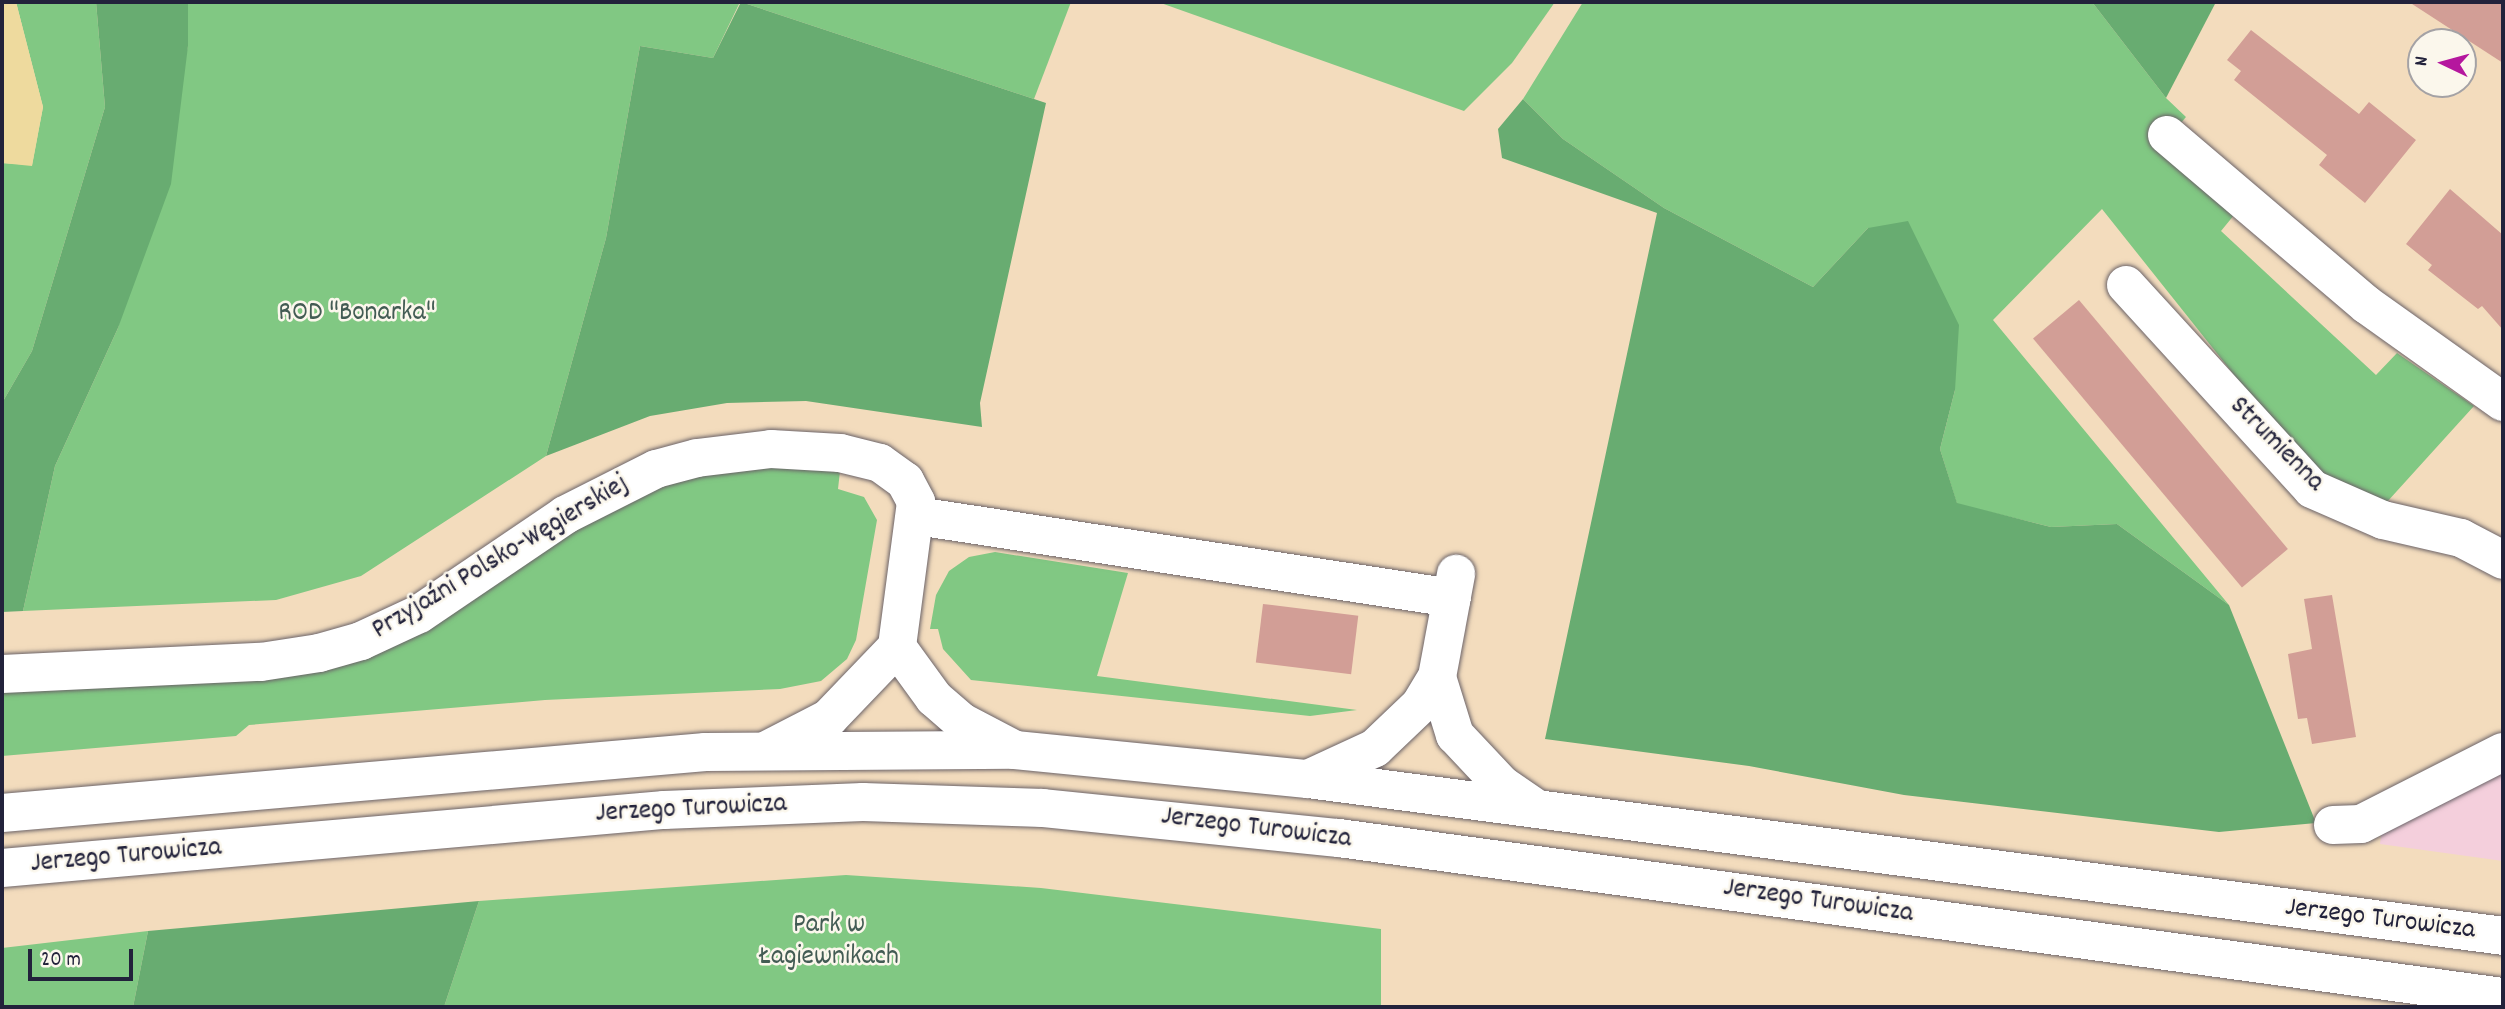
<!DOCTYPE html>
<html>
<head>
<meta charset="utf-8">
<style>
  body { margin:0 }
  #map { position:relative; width:2505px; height:1009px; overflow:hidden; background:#f3dcbd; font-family:Dekko,sans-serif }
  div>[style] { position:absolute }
  .built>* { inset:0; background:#f4cfdc }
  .green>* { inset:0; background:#81c883 }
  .forest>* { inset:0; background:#68ac71 }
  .sand>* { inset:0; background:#eeda9e }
  .building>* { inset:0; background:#d29e96; transform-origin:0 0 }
  .roads { filter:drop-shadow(0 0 2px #6b6368) drop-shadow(0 0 2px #6b6368) }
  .minor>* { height:38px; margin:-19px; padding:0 19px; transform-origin:19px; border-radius:19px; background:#fff }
  .major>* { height:38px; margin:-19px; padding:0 19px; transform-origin:19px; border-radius:19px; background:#fff }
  span { translate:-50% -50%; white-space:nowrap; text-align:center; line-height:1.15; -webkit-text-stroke:5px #fbf7ec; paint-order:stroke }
  .park-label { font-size:28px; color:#435c54 }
  .street-label { font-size:28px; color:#22223b }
  .frame { position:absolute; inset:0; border:4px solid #22223b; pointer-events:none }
  .north { position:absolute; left:2407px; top:28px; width:70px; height:70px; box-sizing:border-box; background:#fbf7ec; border:2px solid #a4a2a5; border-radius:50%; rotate:275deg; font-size:19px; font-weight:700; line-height:28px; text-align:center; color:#22223b }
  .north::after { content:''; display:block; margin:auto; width:24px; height:32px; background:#b5179e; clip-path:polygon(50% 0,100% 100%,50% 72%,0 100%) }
  .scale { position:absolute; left:28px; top:949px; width:105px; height:32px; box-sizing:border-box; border:4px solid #22223b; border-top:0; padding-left:9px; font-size:21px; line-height:24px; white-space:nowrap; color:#22223b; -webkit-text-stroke:5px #fbf7ec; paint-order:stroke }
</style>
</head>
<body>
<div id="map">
  <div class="built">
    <div style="clip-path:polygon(2503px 762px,2503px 861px,2380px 844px,2382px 829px)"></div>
  </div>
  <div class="green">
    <div style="clip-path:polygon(16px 2px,96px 2px,105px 107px,32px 351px,2px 403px,2px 163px,32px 165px,43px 107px)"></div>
    <div style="clip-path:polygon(188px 2px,740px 2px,713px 58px,640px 46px,606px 238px,546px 456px,361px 576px,276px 600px,23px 611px,55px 466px,118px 328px,188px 46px)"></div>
    <div style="clip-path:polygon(741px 2px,1071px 2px,1034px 99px)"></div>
    <div style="clip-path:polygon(1158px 2px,1555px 2px,1512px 63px,1464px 111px)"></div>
    <div style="clip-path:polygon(1583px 2px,2092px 2px,2166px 98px,2186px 117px,2167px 139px,2239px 209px,2221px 231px,2376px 375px,2397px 353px,2474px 406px,2377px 513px,2317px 479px,2102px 209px,1993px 320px,2229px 605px,2117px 524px,2051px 527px,1957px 504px,1940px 449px,1955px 390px,1868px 228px,1813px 287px,1664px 208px,1563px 139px,1523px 99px)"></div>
    <div style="clip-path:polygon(766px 466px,840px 471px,838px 489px,864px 497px,877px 520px,856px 640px,847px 659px,821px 681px,780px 689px,545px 700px,249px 725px,236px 736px,2px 756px,2px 692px,343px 666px,431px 628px,578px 525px,633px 496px,701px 475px)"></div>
    <div style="clip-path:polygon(995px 552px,1128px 573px,1097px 676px,1357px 710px,1310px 716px,971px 680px,943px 649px,938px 629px,930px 629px,936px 595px,949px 571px,969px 557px)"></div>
    <div style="clip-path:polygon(846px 875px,1041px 888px,1381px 929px,1381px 1007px,444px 1007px,479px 901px)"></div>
    <div style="clip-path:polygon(148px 931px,133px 1007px,2px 1007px,2px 948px)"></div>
  </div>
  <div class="forest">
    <div style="clip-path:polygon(96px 2px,188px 2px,188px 46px,171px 184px,118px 328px,55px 466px,23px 611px,2px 612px,2px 403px,32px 351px,105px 107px)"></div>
    <div style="clip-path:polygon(741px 2px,1046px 103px,980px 403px,982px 427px,806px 401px,727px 403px,650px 416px,546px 456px,606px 238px,640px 46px,713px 58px)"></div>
    <div style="clip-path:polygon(2092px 2px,2216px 2px,2166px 98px)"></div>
    <div style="clip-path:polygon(1523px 99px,1563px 139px,1664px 208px,1813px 287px,1868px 228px,1908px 221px,1959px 325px,1955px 390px,1940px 449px,1957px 503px,2051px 527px,2117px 524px,2229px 605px,2316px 823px,2219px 832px,1904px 795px,1749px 766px,1545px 739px,1657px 213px,1502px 158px,1498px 129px)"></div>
    <div style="clip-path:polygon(479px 901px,444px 1007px,133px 1007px,148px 931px)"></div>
  </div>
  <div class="sand">
    <div style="clip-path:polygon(2px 2px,16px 2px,43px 107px,32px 166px,2px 163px)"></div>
  </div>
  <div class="building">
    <div style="clip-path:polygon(2409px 2px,2503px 2px,2503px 63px)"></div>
    <div style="clip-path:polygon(2251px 30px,2359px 114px,2369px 102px,2416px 140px,2365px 203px,2319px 165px,2327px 155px,2234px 80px,2241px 71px,2227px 60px)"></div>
    <div style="clip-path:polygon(2450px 189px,2503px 235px,2503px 330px,2482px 306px,2478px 309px,2428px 270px,2432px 265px,2406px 244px)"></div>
    <div style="left:2079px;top:300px;width:325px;height:60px;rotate:50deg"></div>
    <div style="clip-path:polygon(2332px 595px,2356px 737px,2312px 744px,2307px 718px,2298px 719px,2288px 654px,2312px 649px,2304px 599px)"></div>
    <div style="left:1263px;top:604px;width:96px;height:59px;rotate:7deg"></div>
  </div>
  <div class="roads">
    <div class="minor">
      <div style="left:2167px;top:135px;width:262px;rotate:40.4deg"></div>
      <div style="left:2367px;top:305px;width:167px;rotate:35.5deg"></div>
      <div style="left:2126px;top:285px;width:276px;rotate:47.6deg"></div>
      <div style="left:2312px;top:489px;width:77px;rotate:23.6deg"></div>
      <div style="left:2383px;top:520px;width:80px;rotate:13deg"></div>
      <div style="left:2461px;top:538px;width:47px;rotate:27.6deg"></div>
      <div style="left:917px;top:516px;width:541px;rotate:8.71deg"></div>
      <div style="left:897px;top:647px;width:63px;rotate:54deg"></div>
      <div style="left:934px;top:698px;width:35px;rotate:41deg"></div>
      <div style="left:960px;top:721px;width:62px;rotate:27.8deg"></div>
      <div style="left:2px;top:674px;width:259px;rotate:-2.7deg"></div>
      <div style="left:261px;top:662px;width:59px;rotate:-8.8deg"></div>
      <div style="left:319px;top:653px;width:44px;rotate:-15.9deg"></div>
      <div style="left:361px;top:641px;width:64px;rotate:-25deg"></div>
      <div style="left:419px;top:614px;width:176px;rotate:-34.1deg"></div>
      <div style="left:565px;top:515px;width:102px;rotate:-26.8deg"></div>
      <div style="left:656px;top:469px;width:42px;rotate:-15deg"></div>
      <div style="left:697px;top:458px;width:75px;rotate:-6.9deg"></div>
      <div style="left:771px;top:449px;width:69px;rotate:3.3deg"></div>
      <div style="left:840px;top:453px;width:41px;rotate:14deg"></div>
      <div style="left:880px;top:463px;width:31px;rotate:36deg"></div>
      <div style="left:905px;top:481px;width:24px;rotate:62deg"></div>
      <div style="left:916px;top:502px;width:146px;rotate:97.5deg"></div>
      <div style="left:897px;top:647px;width:98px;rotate:133.8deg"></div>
      <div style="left:829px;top:718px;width:68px;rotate:152.7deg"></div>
      <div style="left:1437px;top:677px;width:61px;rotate:72.8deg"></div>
      <div style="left:1455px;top:735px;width:69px;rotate:46.8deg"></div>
      <div style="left:1502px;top:785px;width:42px;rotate:34.4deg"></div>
      <div style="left:1308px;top:779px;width:74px;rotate:-24.8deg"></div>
      <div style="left:1375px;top:748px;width:62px;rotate:-43.7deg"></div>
      <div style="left:1420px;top:705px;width:33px;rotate:-59deg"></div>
      <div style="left:1437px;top:677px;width:105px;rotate:-79.5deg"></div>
      <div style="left:2333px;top:825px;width:28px;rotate:-2deg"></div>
      <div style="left:2361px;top:824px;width:159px;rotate:-26.9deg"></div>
    </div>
    <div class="major">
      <div style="left:2px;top:813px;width:706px;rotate:-4.96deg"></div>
      <div style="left:705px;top:752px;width:310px;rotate:-0.4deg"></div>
      <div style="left:1015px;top:750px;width:294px;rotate:5.7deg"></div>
      <div style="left:1308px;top:779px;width:1205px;rotate:7.48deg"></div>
      <div style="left:2px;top:868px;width:665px;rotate:-5.01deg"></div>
      <div style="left:664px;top:810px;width:199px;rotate:-2.3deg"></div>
      <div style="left:863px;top:802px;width:180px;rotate:1.9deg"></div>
      <div style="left:1043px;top:808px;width:298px;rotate:5.8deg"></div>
      <div style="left:1339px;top:838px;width:1175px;rotate:7.78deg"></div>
    </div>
  </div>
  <div class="park-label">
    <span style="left:357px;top:314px">ROD "Bonarka"</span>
    <span style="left:829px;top:942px">Park w<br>Łagiewnikach</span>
  </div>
  <div class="street-label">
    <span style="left:2276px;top:445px;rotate:45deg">Strumienna</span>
    <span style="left:501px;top:558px;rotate:-31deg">Przyjaźni Polsko-Węgierskiej</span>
    <span style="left:691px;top:810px;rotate:-3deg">Jerzego Turowicza</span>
    <span style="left:1256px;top:829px;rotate:7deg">Jerzego Turowicza</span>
    <span style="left:126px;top:857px;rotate:-5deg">Jerzego Turowicza</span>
    <span style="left:1818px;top:902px;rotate:8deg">Jerzego Turowicza</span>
    <span style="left:2380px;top:920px;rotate:7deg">Jerzego Turowicza</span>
  </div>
  <div class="frame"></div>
  <div class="north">N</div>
  <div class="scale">20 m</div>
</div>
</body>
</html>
